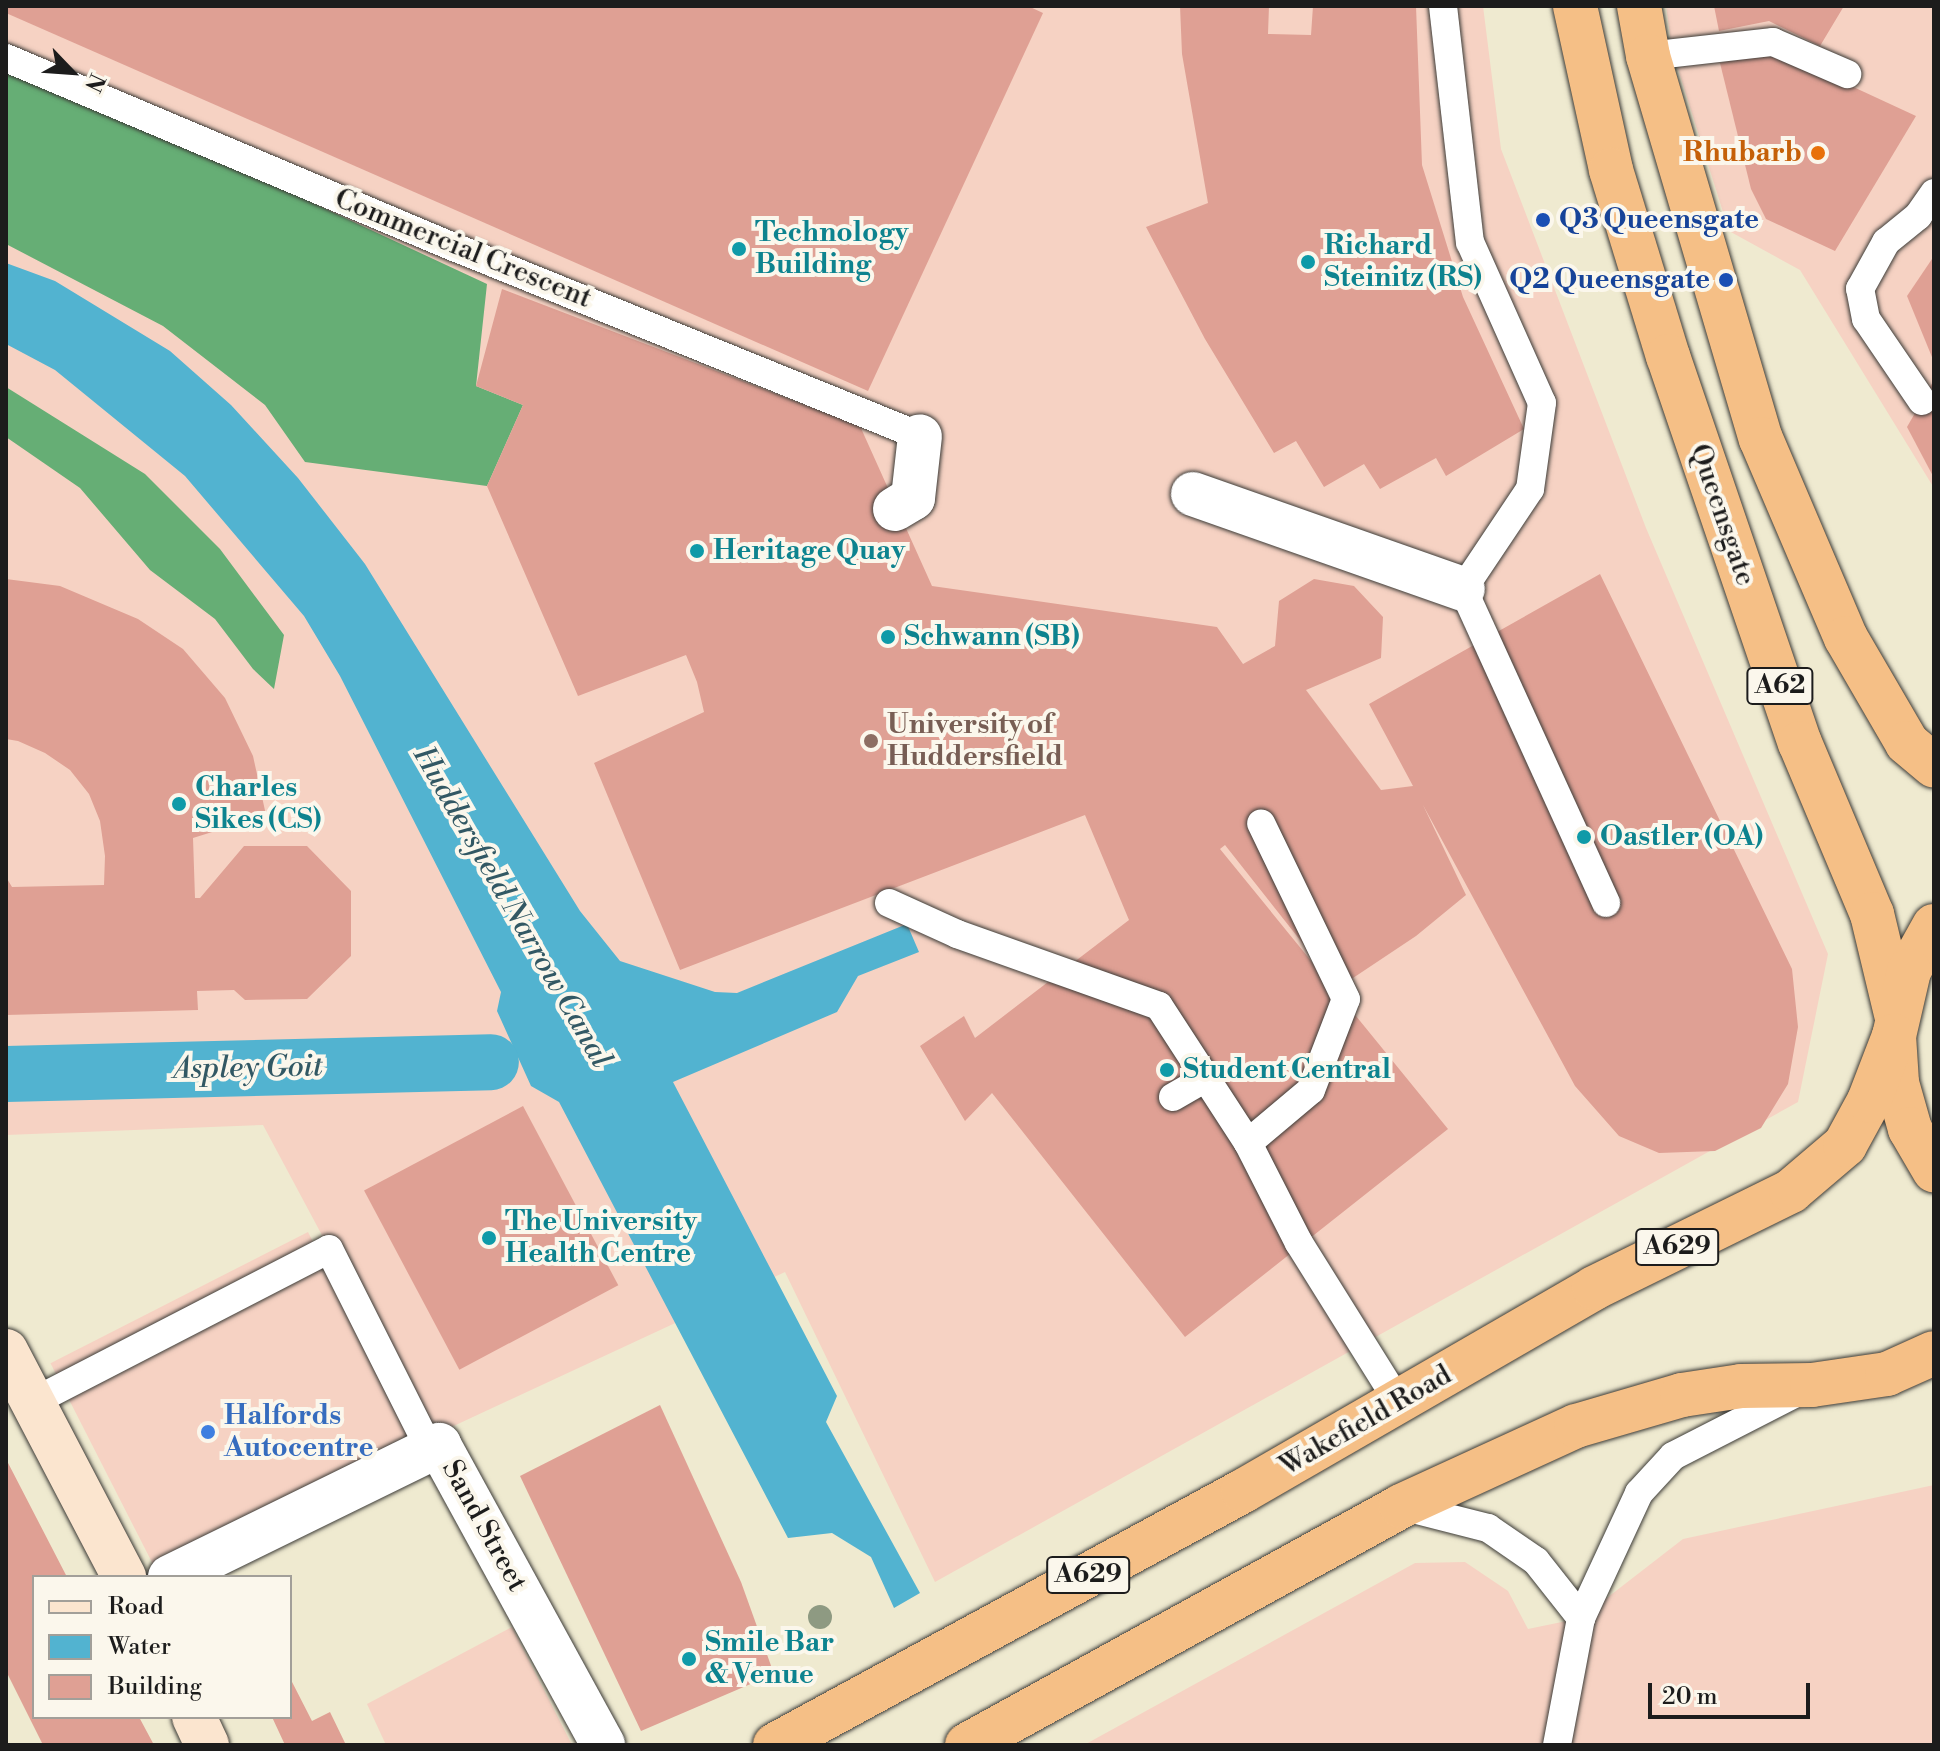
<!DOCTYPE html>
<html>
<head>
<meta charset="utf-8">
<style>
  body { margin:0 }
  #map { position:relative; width:1940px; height:1751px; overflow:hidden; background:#efead0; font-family:"Libre Bodoni",serif }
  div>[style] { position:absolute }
  .built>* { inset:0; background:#f6d2c3; transform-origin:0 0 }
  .forest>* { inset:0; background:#66ae75 }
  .water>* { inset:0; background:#52b3d0 }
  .canal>* { height:56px; margin:-28px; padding:0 28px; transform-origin:28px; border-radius:28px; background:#52b3d0 }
  .building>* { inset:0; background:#dfa094; transform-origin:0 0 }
  .roads { filter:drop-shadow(0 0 2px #3c3b37) drop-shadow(0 0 2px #3c3b37) }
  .lane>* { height:28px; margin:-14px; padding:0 14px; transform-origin:14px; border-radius:14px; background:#fff }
  .street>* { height:44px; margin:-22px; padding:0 22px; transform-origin:22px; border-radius:22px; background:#fff }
  .secondary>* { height:44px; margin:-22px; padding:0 22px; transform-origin:22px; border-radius:22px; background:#fbe5cf }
  .highway>* { height:44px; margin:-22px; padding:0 22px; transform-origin:22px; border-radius:22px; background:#f5bf86 }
  .trees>* { width:24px; height:24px; margin:-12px; border-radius:50%; background:#8e9a82 }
  .dots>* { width:22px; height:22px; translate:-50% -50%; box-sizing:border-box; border:4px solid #fbf7ec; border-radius:50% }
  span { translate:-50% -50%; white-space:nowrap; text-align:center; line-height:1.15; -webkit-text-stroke:8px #fbf7ec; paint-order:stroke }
  .shield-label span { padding:2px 6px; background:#fbf7ec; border:2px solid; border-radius:6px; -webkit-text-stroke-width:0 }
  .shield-label { font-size:26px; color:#1c1c1c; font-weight:700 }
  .food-label { font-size:28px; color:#c56008; font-weight:700 }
  .right { translate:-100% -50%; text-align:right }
  .transit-label { font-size:28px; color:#164399; font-weight:700 }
  .left { translate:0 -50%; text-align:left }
  .culture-label { font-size:28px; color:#0d838f; font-weight:700 }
  .street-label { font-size:28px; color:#1c1c1c }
  .education-label { font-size:28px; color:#785e54; font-weight:700 }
  .shop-label { font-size:28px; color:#366cbe; font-weight:700 }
  .water-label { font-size:30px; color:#325864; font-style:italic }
  .frame { position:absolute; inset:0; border:8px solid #1c1c1c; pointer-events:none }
  .legend { position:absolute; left:32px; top:1575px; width:260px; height:144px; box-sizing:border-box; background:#fbf7ec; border:2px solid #a29f99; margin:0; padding:10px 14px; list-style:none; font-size:24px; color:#1c1c1c }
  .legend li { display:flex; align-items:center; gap:16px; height:40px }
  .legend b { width:40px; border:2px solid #a29f99 }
  .north { position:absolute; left:32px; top:32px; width:80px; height:80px; -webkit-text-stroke:6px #fbf7ec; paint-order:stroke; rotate:115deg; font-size:22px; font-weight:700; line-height:32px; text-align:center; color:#1c1c1c }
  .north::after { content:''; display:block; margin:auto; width:28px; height:36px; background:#1c1c1c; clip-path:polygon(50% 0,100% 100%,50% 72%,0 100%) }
  .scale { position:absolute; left:1648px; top:1683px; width:162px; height:36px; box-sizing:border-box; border:4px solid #1c1c1c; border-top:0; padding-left:10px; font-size:24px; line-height:28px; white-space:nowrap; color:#1c1c1c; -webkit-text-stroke:6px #fbf7ec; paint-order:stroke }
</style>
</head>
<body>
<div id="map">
  <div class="built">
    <div style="clip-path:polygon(6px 6px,1483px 6px,1501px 149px,1646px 528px,1828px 954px,1798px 1102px,935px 1582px,785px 1272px,430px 1437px,263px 1125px,6px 1135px)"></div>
    <div style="clip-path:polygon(1666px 6px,1934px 6px,1934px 488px,1800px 270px,1729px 231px,1672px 50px)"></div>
    <div style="left:308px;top:1232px;width:235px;height:289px;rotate:63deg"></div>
    <div style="clip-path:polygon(1934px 1485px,1934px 1745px,1084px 1745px,1415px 1563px,1465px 1562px,1508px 1591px,1528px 1629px,1581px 1618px,1683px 1539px)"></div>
    <div style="clip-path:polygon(512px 1627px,572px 1745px,386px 1745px,367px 1704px)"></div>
  </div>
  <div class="forest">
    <div style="clip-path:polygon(6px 60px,487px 284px,476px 386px,523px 405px,487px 486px,305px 462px,265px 405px,163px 326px,6px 244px)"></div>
    <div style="clip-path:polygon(6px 387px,145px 474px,220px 549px,284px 635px,274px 689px,253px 669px,215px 619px,150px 570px,80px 488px,6px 437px)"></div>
  </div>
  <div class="water">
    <div style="clip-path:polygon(6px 263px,55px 281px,170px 351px,231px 405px,298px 478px,365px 564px,580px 911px,620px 961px,715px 992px,737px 993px,907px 924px,919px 952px,858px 976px,837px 1012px,673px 1082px,837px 1396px,826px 1422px,920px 1593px,894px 1608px,871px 1557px,832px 1533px,788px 1538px,559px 1102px,531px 1086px,497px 1011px,501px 992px,340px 676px,304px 616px,185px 476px,55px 370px,6px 344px)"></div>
  </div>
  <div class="canal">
    <div style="left:6px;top:1074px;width:485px;rotate:-1.4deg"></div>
  </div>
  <div class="building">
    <div style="clip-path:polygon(6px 6px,1028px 6px,1043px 13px,868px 391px,6px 13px)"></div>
    <div style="clip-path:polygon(1180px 6px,1269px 6px,1268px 34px,1311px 35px,1313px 6px,1416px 6px,1422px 165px,1463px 297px,1524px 429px,1446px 476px,1436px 458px,1380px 489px,1364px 464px,1324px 487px,1296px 441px,1274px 453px,1205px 339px,1146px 227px,1208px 203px,1182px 54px)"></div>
    <div style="clip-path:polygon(1714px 6px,1844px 6px,1820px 46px,1769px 21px,1719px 31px)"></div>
    <div style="clip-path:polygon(1758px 51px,1808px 66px,1916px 116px,1835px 251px,1766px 219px,1751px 189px,1720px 63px)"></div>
    <div style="clip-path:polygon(1934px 256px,1934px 362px,1907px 296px)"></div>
    <div style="clip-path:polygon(502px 289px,860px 426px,932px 586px,1217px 627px,1243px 664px,1275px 646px,1279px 601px,1314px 579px,1354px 586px,1383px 617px,1381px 658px,1306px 690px,1381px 790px,1413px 786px,1369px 704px,1600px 574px,1792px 969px,1798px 1027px,1788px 1084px,1761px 1128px,1715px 1151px,1659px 1153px,1619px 1136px,1575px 1086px,1423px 805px,1466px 895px,1416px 936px,1338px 988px,1225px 845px,1220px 849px,1448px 1129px,1185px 1337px,992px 1093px,965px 1121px,920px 1046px,964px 1016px,975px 1038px,1129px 920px,1085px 815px,680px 970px,594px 763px,704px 712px,697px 682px,686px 655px,578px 696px,487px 486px,523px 405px,476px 386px)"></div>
    <div style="clip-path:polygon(1934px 380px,1934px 478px,1907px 427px)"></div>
    <div style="clip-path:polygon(6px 579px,60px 586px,138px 619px,183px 649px,225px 698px,253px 756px,266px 815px,193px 838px,195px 898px,200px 898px,244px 846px,307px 846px,351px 891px,351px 956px,307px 999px,245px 1000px,234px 990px,197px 991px,198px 1010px,6px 1015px,6px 877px,12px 887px,104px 885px,105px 856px,100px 821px,89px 794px,70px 770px,45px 753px,18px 741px,6px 739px)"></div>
    <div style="left:523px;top:1106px;width:203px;height:180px;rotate:62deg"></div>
    <div style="clip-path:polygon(660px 1405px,741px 1582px,774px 1674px,641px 1731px,520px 1476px)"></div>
    <div style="clip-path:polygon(6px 1459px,67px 1577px,34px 1577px,34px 1717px,139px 1717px,154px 1745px,43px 1745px,6px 1671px)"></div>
    <div style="clip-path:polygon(290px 1678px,312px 1721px,330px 1712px,346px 1745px,285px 1745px,272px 1717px,290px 1717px)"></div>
  </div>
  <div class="roads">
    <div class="lane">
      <div style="left:1443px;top:6px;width:238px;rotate:83.5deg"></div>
      <div style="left:1470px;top:242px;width:176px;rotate:65.9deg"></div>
      <div style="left:1542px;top:403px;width:87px;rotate:97.9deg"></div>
      <div style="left:1530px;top:489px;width:120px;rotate:123.8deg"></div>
      <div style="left:1463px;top:589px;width:345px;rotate:65.5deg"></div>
      <div style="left:1648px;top:56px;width:126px;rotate:-6.4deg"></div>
      <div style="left:1773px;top:42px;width:81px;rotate:23.4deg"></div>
      <div style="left:6px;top:58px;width:486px;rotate:22.9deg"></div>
      <div style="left:454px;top:247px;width:503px;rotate:22.08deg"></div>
      <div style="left:1922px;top:401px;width:99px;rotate:-124.3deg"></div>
      <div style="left:1866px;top:319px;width:31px;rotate:-101deg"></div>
      <div style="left:1860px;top:289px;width:54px;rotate:-61deg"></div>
      <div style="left:1886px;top:242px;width:41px;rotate:-39.1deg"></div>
      <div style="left:1918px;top:216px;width:28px;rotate:-55deg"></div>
      <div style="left:889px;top:903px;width:75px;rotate:24.5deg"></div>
      <div style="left:957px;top:934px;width:214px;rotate:19.6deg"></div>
      <div style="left:1159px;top:1006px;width:163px;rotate:57deg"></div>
      <div style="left:1248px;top:1143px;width:112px;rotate:63deg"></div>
      <div style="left:1299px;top:1243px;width:189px;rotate:58deg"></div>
      <div style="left:1173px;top:1097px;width:38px;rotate:-30deg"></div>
      <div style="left:1248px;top:1143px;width:82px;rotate:-40.1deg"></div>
      <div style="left:1311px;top:1090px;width:97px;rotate:-69deg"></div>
      <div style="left:1346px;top:999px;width:195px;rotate:-115.8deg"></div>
      <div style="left:33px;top:1402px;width:333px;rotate:-27.3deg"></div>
      <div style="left:329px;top:1249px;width:225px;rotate:63.3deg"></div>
      <div style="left:1401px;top:1506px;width:90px;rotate:14.2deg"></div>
      <div style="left:1488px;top:1528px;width:58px;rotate:34.5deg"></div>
      <div style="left:1536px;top:1561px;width:73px;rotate:51.7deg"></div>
      <div style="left:1557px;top:1745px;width:129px;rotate:-79.3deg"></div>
      <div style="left:1581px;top:1618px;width:138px;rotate:-65.1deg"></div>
      <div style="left:1639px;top:1493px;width:50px;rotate:-47.4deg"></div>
      <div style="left:1673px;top:1456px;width:143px;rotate:-27.1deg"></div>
    </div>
    <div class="street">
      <div style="left:1193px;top:494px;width:286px;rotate:19.4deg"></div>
      <div style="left:895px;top:509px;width:21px;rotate:-31deg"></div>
      <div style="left:913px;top:498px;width:62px;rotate:-83.6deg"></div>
      <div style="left:170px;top:1577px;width:300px;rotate:-26.1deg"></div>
      <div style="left:439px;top:1445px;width:342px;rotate:61.3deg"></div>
    </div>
    <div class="secondary">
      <div style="left:6px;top:1351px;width:255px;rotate:62.4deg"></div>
      <div style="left:194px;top:1717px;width:31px;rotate:65deg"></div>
    </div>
    <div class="highway">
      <div style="left:1575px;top:6px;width:168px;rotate:77.6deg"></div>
      <div style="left:1611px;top:170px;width:195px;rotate:73deg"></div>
      <div style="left:1668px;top:356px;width:409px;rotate:71.2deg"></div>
      <div style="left:1800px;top:743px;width:186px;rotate:67.2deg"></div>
      <div style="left:1872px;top:914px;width:103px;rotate:76.5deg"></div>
      <div style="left:1639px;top:6px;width:51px;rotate:79.8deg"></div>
      <div style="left:1648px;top:56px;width:399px;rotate:73.6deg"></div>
      <div style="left:1761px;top:439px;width:216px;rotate:66.9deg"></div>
      <div style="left:1846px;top:638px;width:121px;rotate:59.8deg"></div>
      <div style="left:1907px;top:743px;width:35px;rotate:40deg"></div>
      <div style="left:1934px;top:926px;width:51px;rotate:119.1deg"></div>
      <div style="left:1909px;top:971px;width:67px;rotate:103deg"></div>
      <div style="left:1894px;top:1036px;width:47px;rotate:86.3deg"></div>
      <div style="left:1897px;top:1083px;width:48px;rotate:74.2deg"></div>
      <div style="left:1910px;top:1129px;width:48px;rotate:59.7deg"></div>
      <div style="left:775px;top:1745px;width:532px;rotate:-28.49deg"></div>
      <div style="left:1243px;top:1491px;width:405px;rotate:-30deg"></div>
      <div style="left:1594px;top:1288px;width:220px;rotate:-26.2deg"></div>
      <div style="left:1791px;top:1191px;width:71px;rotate:-40.4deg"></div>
      <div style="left:1845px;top:1145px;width:50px;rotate:-61.4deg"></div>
      <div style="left:1869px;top:1101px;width:70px;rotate:-69deg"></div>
      <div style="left:967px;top:1745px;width:495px;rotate:-28.8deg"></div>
      <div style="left:1401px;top:1506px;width:192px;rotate:-24.6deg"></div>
      <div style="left:1576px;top:1426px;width:110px;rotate:-16.3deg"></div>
      <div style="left:1682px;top:1395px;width:60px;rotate:-8.7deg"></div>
      <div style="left:1741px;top:1386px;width:71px;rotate:-0.8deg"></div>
      <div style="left:1812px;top:1385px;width:76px;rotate:-8.3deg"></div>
      <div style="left:1887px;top:1374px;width:51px;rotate:-24.1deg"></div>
    </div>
  </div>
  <div class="trees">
    <div style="left:820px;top:1617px"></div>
  </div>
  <div class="dots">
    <div style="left:1818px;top:153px;background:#e8710a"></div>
    <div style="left:1543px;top:220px;background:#1a4fb4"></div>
    <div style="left:739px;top:249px;background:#0f9aa8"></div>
    <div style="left:1308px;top:262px;background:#0f9aa8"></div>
    <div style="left:1726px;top:280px;background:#1a4fb4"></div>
    <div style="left:697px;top:551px;background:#0f9aa8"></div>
    <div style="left:888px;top:637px;background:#0f9aa8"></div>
    <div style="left:871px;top:741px;background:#8d6e63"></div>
    <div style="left:179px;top:804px;background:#0f9aa8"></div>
    <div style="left:1584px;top:837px;background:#0f9aa8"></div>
    <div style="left:1167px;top:1070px;background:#0f9aa8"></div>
    <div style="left:489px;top:1238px;background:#0f9aa8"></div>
    <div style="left:208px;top:1432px;background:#3f7fe0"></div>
    <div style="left:689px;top:1659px;background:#0f9aa8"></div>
  </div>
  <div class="shield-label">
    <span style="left:1780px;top:686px">A62</span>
    <span style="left:1677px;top:1247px">A629</span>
    <span style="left:1088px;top:1575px">A629</span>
  </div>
  <div class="food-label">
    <span class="right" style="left:1802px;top:153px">Rhubarb</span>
  </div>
  <div class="transit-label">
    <span class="left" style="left:1559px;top:220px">Q3 Queensgate</span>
    <span class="right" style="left:1710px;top:280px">Q2 Queensgate</span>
  </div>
  <div class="culture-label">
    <span class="left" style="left:755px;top:249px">Technology<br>Building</span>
    <span class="left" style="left:1324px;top:262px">Richard<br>Steinitz (RS)</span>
    <span class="left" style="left:713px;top:551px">Heritage Quay</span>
    <span class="left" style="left:904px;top:637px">Schwann (SB)</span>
    <span class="left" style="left:195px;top:804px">Charles<br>Sikes (CS)</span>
    <span class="left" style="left:1600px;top:837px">Oastler (OA)</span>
    <span class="left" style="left:1183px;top:1070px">Student Central</span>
    <span class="left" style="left:505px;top:1238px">The University<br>Health Centre</span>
    <span class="left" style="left:705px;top:1659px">Smile Bar<br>&amp; Venue</span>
  </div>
  <div class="street-label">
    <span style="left:463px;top:249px;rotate:22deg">Commercial Crescent</span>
    <span style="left:1722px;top:515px;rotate:71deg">Queensgate</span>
    <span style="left:1366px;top:1421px;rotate:-30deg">Wakefield Road</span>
    <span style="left:484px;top:1526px;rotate:61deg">Sand Street</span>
  </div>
  <div class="education-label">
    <span class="left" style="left:887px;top:741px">University of<br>Huddersfield</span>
  </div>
  <div class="shop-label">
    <span class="left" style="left:224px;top:1432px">Halfords<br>Autocentre</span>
  </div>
  <div class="water-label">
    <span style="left:512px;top:907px;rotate:60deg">Huddersfield Narrow Canal</span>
    <span style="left:248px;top:1068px;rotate:-1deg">Aspley Goit</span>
  </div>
  <div class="frame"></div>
  <ul class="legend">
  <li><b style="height:10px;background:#fbe5cf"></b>Road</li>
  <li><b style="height:22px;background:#52b3d0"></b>Water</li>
  <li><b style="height:22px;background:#dfa094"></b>Building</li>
  </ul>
  <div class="north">N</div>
  <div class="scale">20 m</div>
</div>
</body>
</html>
